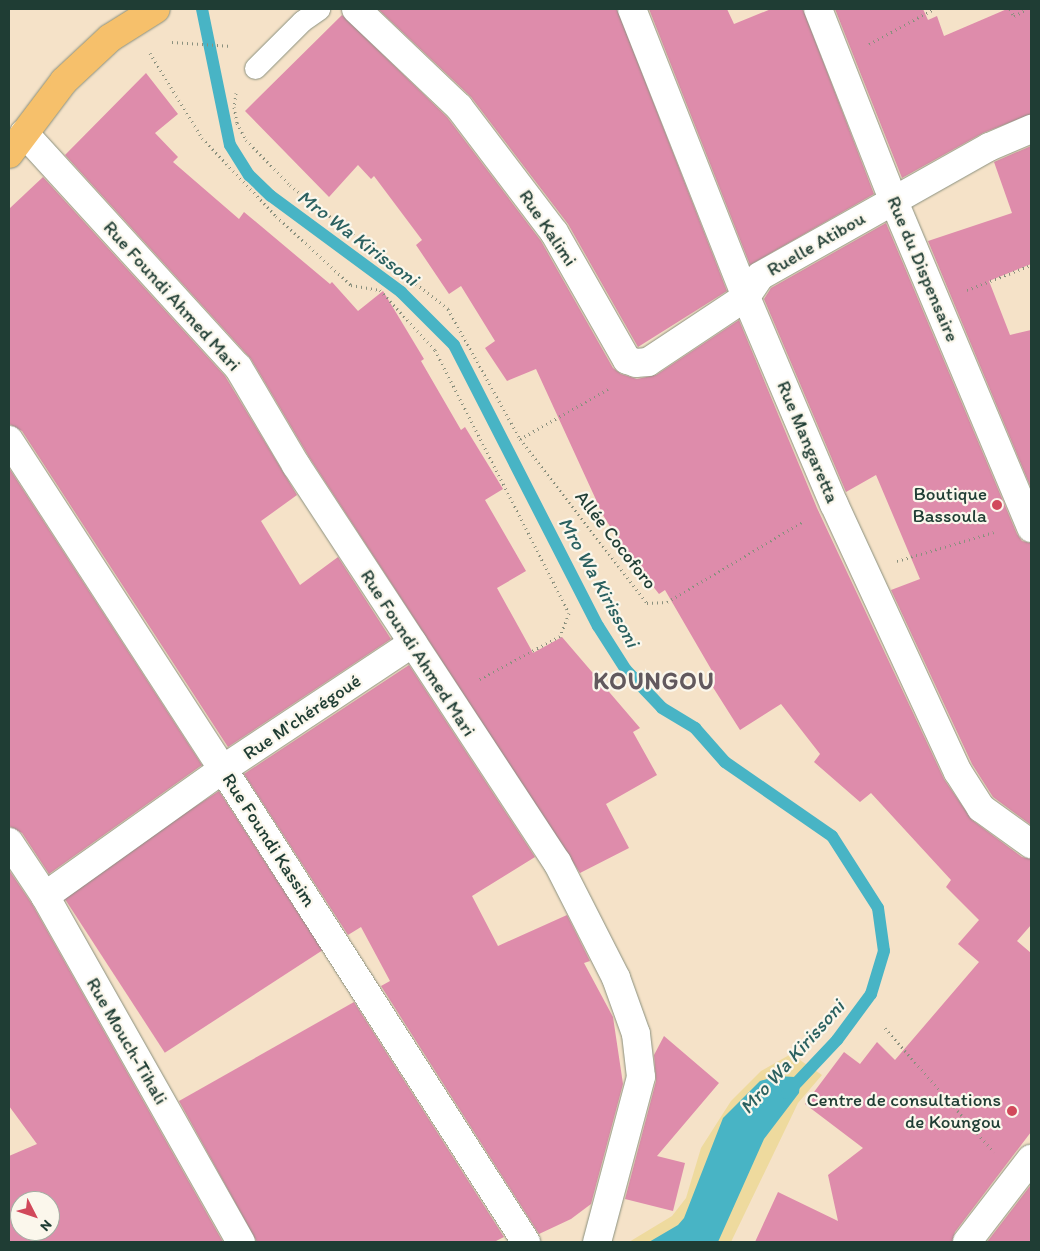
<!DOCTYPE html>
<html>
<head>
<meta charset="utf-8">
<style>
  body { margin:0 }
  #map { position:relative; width:1040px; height:1251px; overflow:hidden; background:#f5e2c8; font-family:Itim,sans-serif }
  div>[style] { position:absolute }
  .sand>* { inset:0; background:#eeda9e }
  .water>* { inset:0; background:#48b4c5 }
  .stream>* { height:12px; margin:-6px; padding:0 6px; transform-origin:6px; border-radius:6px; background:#48b4c5 }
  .building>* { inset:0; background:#de8cab; transform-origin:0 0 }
  .path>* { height:3px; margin-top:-1.5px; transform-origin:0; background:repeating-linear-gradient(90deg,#8a907e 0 1px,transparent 0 5px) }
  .roads { filter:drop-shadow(0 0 1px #8a907e) drop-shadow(0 0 1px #8a907e) }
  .service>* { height:21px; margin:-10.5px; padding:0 10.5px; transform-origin:10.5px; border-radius:10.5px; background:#fff }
  .minor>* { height:28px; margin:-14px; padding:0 14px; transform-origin:14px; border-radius:14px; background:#fff }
  .primary>* { height:28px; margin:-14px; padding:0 14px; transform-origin:14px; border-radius:14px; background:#f6c06b }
  .dots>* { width:14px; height:14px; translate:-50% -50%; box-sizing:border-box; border:2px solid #fbf7ec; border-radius:50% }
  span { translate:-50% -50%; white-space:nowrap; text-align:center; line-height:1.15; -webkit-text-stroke:4.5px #fbf7ec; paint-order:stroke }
  .street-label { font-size:19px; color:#1f3d34 }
  .poi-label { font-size:19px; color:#1f3d34 }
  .right { translate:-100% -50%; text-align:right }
  .water-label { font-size:20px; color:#2b6160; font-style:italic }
  .district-label { font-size:24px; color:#62595e; font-weight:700; letter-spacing:1px }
  .frame { position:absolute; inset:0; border:10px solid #1f3d34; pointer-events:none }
  .north { position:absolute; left:10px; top:1191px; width:50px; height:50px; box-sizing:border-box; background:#fbf7ec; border:1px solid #a3ada2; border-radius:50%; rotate:131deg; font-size:14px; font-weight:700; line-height:20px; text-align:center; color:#1f3d34 }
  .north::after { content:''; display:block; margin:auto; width:18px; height:22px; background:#d1495b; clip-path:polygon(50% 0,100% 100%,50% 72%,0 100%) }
</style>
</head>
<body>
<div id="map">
  <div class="sand">
    <div style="clip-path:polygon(791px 1054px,822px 1075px,798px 1103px,731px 1242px,629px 1242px,672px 1216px,686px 1198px,701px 1148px,731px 1101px,761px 1071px)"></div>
  </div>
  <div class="water">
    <div style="clip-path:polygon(777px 1076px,795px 1077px,800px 1084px,799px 1093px,764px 1139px,718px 1242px,649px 1242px,678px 1225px,684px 1218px,723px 1118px,760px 1081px)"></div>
  </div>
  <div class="stream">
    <div style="left:202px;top:9px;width:139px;rotate:78.4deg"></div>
    <div style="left:230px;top:145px;width:36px;rotate:58deg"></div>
    <div style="left:249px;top:175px;width:30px;rotate:44deg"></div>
    <div style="left:271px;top:196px;width:162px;rotate:36.4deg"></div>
    <div style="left:401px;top:292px;width:75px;rotate:45deg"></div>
    <div style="left:454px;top:345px;width:316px;rotate:62.9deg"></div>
    <div style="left:598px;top:626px;width:52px;rotate:57.5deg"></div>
    <div style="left:626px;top:670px;width:52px;rotate:46.5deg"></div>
    <div style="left:662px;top:708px;width:39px;rotate:31deg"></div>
    <div style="left:695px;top:728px;width:45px;rotate:48.6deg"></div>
    <div style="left:725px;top:762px;width:130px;rotate:34.7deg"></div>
    <div style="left:832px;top:836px;width:85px;rotate:57.4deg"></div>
    <div style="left:878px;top:908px;width:43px;rotate:82.1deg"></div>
    <div style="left:884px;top:951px;width:45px;rotate:106.8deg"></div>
    <div style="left:871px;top:994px;width:57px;rotate:126.5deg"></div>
    <div style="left:837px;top:1040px;width:73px;rotate:133.3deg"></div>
  </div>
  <div class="building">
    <div style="clip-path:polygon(378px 9px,617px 9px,727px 291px,638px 347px,568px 224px,471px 97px)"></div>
    <div style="clip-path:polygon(649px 9px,727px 9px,734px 24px,771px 9px,803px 9px,874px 194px,750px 265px)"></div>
    <div style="clip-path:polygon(835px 9px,923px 9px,928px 20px,937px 16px,944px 36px,1007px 9px,1031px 9px,1031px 114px,983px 133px,902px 178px)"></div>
    <div style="clip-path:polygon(342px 15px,447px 117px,541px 241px,613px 368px,621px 374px,637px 379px,656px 375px,739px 320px,817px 508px,944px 779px,972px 820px,1022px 857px,1031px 859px,1031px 925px,1017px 941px,1031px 953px,1031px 1132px,955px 1232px,952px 1242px,755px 1242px,778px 1192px,838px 1221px,828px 1175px,863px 1148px,805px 1104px,844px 1052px,860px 1064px,877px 1042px,895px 1060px,979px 962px,958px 944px,979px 920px,946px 887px,951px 880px,871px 793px,860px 802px,814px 762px,820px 754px,781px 704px,740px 730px,709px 681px,715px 676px,665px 590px,659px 594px,625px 551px,603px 515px,536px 369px,507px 381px,485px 348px,495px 341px,461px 286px,449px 294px,416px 245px,422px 240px,374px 176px,371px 179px,358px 165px,329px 197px,245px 111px)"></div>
    <div style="clip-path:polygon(146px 73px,178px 114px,155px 133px,178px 157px,173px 162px,239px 219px,244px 212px,330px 284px,332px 282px,358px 311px,383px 291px,424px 359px,421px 361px,461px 430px,465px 427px,503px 489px,485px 500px,526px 571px,497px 588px,533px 653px,562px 637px,640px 728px,633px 732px,657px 775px,606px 804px,629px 848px,580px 873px,309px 457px,251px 359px,65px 155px)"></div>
    <div style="clip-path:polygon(1031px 146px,1031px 264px,989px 281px,1010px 335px,1031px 330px,1031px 488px,928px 241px,1012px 213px,994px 162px)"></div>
    <div style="clip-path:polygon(43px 177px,225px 376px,297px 495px,261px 521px,300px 585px,338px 557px,391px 639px,228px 747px,22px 431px,9px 424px,9px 209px)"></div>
    <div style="clip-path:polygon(886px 223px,1017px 534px,1022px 541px,1031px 543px,1031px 825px,993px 797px,972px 764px,891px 590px,920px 579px,876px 475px,846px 492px,764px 299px,771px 288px)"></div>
    <div style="clip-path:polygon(9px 468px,202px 765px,49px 874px,22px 833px,9px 826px)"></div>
    <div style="clip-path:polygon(409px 665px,535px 857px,472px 896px,498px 946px,567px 915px,590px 961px,584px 963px,613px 1017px,623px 1084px,591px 1204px,571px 1219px,539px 1234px,381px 986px,390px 981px,361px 927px,348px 935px,244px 774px)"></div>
    <div style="left:219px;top:791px;width:190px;height:188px;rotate:57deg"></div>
    <div style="clip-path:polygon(evenodd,9px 870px,32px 904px,223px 1242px,9px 1242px,9px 1156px,37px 1144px,9px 1106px,9px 870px,20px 1201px,50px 1201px,50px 1231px,20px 1231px,20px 1201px)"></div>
    <div style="clip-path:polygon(354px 1002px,504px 1237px,494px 1242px,257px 1242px,179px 1101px)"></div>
    <div style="clip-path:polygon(664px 1036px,719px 1083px,657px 1156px,685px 1163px,673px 1211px,625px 1199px,656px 1081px,654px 1055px)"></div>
    <div style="clip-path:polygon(1030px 1186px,1031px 1242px,987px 1242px)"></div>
  </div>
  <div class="path">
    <div style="left:1010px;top:9px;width:8px;rotate:60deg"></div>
    <div style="left:1014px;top:16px;width:15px;rotate:-28deg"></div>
    <div style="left:172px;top:42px;width:60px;rotate:3.8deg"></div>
    <div style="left:869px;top:44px;width:74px;rotate:-28.3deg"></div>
    <div style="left:150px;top:53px;width:100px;rotate:58.5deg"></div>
    <div style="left:202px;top:138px;width:108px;rotate:46.5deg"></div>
    <div style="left:276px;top:216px;width:102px;rotate:42.6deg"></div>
    <div style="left:351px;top:285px;width:29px;rotate:10deg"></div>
    <div style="left:380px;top:290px;width:81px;rotate:47.5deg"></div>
    <div style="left:435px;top:350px;width:295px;rotate:63deg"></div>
    <div style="left:569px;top:613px;width:25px;rotate:111deg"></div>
    <div style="left:560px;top:636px;width:93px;rotate:151.8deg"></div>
    <div style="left:236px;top:93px;width:14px;rotate:98deg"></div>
    <div style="left:234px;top:107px;width:16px;rotate:79deg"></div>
    <div style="left:237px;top:123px;width:19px;rotate:62deg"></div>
    <div style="left:246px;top:140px;width:63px;rotate:45.6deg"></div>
    <div style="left:290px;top:185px;width:201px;rotate:38.1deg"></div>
    <div style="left:448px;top:309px;width:149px;rotate:61deg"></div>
    <div style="left:967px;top:290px;width:69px;rotate:-21.3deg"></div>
    <div style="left:608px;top:389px;width:101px;rotate:150.4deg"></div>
    <div style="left:520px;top:439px;width:207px;rotate:52.2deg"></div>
    <div style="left:647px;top:603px;width:20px;rotate:-3deg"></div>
    <div style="left:667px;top:602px;width:159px;rotate:-30.6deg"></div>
    <div style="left:897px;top:561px;width:101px;rotate:-16.6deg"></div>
    <div style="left:885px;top:1028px;width:165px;rotate:48.7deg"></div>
  </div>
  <div class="roads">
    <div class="service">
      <div style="left:255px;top:68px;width:66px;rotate:-45deg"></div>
      <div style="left:302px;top:21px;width:21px;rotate:-35deg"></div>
    </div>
    <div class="minor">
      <div style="left:356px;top:9px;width:142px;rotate:43.6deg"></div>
      <div style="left:459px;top:107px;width:157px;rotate:52.8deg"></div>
      <div style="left:554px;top:232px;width:147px;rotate:60.3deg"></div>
      <div style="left:627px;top:360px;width:9px;rotate:18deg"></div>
      <div style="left:636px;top:363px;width:12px;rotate:-5deg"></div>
      <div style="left:648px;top:362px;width:118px;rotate:-33.6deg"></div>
      <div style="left:746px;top:297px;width:25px;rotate:-56deg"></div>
      <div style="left:760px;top:276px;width:263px;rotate:-29.4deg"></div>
      <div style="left:989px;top:147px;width:46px;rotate:-23.2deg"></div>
      <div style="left:632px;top:9px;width:310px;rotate:68.4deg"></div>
      <div style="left:746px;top:297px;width:225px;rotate:67deg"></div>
      <div style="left:834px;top:504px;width:295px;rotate:65.2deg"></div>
      <div style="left:958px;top:772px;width:43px;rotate:57.4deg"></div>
      <div style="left:981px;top:808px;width:62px;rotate:35.8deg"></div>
      <div style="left:818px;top:9px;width:204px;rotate:68.5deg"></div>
      <div style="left:893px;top:199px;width:357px;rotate:67.2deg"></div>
      <div style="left:24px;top:133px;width:317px;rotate:47.6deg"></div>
      <div style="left:238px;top:367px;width:114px;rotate:59.4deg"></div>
      <div style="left:296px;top:465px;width:475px;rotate:56.7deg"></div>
      <div style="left:557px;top:862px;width:130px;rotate:63deg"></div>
      <div style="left:616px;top:978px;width:59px;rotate:70.3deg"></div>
      <div style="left:636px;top:1034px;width:43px;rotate:83.4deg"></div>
      <div style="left:641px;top:1077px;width:171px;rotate:104.9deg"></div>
      <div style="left:9px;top:440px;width:392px;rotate:57deg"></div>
      <div style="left:223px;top:769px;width:562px;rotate:57.36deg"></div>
      <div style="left:9px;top:842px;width:65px;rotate:56.3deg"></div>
      <div style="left:45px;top:896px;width:398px;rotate:60.5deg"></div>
      <div style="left:45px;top:896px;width:219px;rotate:-35.5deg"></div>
      <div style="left:223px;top:769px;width:228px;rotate:-33.6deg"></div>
      <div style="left:967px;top:1242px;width:105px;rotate:-52.4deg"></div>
    </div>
    <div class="primary">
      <div style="left:9px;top:154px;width:91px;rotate:-53deg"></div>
      <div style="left:64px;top:81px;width:63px;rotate:-43.1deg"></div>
      <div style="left:110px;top:38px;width:54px;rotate:-32.2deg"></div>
    </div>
  </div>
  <div class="dots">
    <div style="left:997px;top:505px;background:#d1495b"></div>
    <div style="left:1012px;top:1111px;background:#d1495b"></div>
  </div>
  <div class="street-label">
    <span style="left:548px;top:228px;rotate:56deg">Rue Kalimi</span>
    <span style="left:816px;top:244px;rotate:-30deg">Ruelle Atibou</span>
    <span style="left:923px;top:269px;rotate:67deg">Rue du Dispensaire</span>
    <span style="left:172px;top:296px;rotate:48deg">Rue Foundi Ahmed Mari</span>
    <span style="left:808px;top:442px;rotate:67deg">Rue Mangaretta</span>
    <span style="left:616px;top:540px;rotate:52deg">Allée Cocoforo</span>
    <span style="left:418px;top:653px;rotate:57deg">Rue Foundi Ahmed Mari</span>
    <span style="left:302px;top:717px;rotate:-34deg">Rue M'chérégoué</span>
    <span style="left:269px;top:840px;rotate:57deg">Rue Foundi Kassim</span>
    <span style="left:127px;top:1041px;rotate:60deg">Rue Mouch-Tihali</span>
  </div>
  <div class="poi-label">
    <span class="right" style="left:987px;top:505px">Boutique<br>Bassoula</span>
    <span class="right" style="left:1001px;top:1111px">Centre de consultations<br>de Koungou</span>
  </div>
  <div class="water-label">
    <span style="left:358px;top:238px;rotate:37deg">Mro Wa Kirissoni</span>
    <span style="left:599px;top:582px;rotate:61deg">Mro Wa Kirissoni</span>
    <span style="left:792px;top:1057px;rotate:-48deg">Mro Wa Kirissoni</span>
  </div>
  <div class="district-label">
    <span style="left:654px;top:681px">KOUNGOU</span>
  </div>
  <div class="frame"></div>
  <div class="north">N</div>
</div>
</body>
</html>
